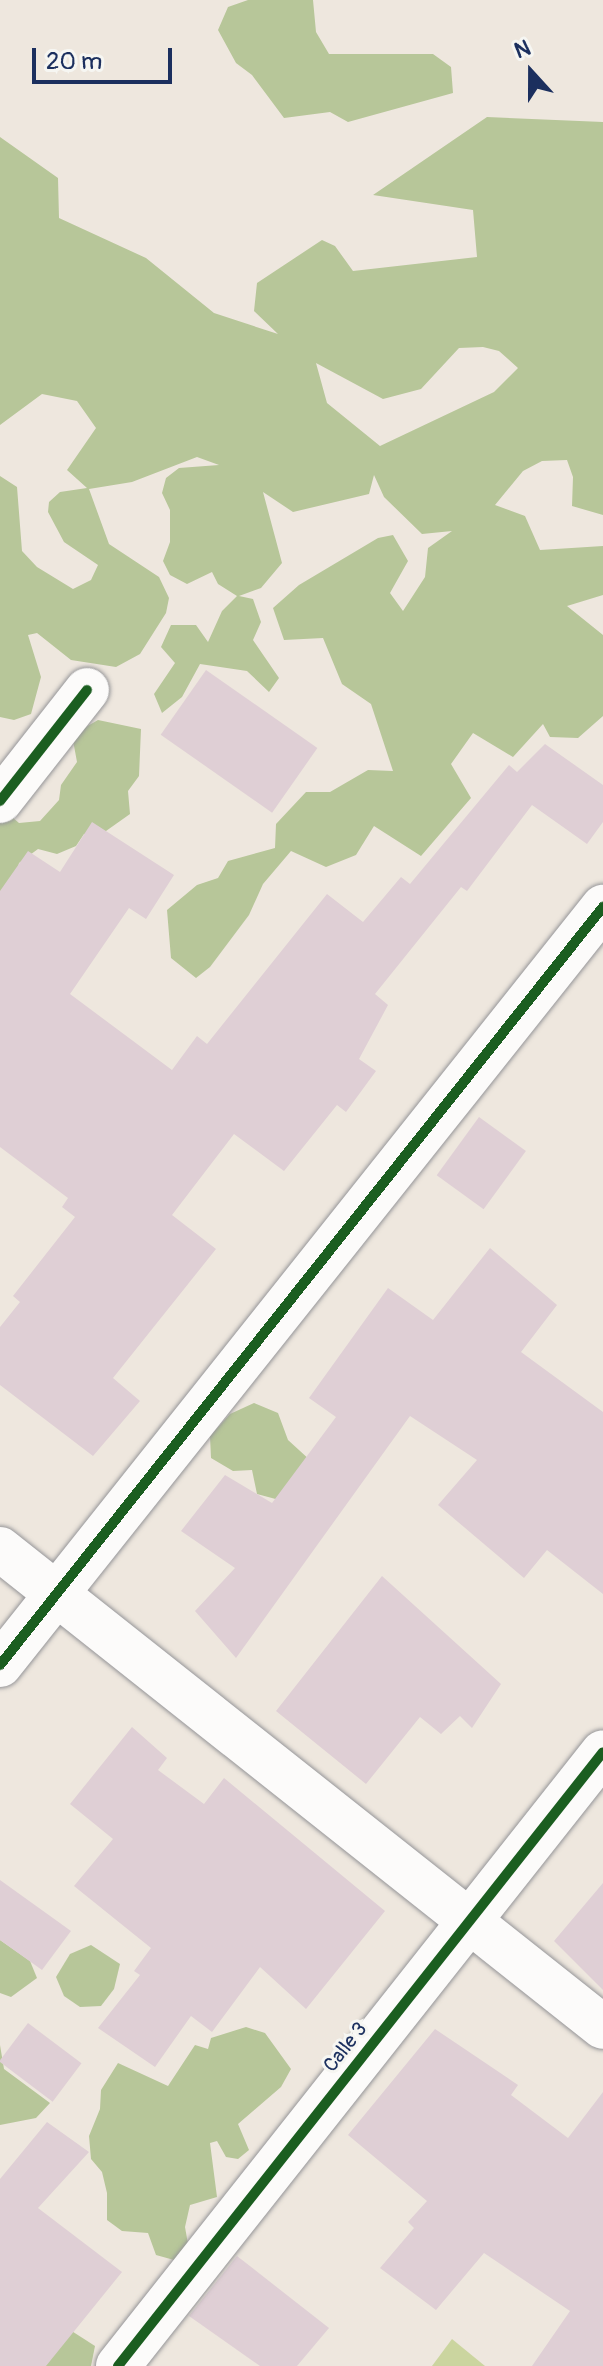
<!DOCTYPE html>
<html>
<head>
<meta charset="utf-8">
<style>
  body { margin:0 }
  #map { position:relative; width:603px; height:2366px; overflow:hidden; background:#eee7de; font-family:Pangolin,sans-serif }
  div>[style] { position:absolute }
  .green>* { inset:0; background:#cbd59f }
  .forest>* { inset:0; background:#b7c699 }
  .building>* { inset:0; background:#dfcfd5; transform-origin:0 0 }
  .roads { filter:drop-shadow(0 0 2px #959598) drop-shadow(0 0 2px #959598) }
  .minor>* { height:44px; margin:-22px; padding:0 22px; transform-origin:22px; border-radius:22px; background:#fcfbfa }
  .cycleway>* { height:10px; margin:-5px; padding:0 5px; transform-origin:5px; border-radius:5px; background:#1b5e20 }
  span { translate:-50% -50%; white-space:nowrap; text-align:center; line-height:1.15; -webkit-text-stroke:6px #f6f6f2; paint-order:stroke }
  .street-label { font-size:20px; color:#1b2f5e }
  .north { position:absolute; left:491px; top:32px; width:80px; height:80px; -webkit-text-stroke:6px #f6f6f2; paint-order:stroke; rotate:339deg; font-size:22px; font-weight:700; line-height:32px; text-align:center; color:#1b2f5e }
  .north::after { content:''; display:block; margin:auto; width:28px; height:36px; background:#1b2f5e; clip-path:polygon(50% 0,100% 100%,50% 72%,0 100%) }
  .scale { position:absolute; left:32px; top:48px; width:140px; height:36px; box-sizing:border-box; border:4px solid #1b2f5e; border-top:0; padding-left:10px; font-size:24px; line-height:28px; white-space:nowrap; color:#1b2f5e; -webkit-text-stroke:6px #f6f6f2; paint-order:stroke }
</style>
</head>
<body>
<div id="map">
  <div class="green">
    <div style="clip-path:polygon(452px 2339px,485px 2366px,432px 2366px)"></div>
  </div>
  <div class="forest">
    <div style="clip-path:polygon(248px 0,313px 0,316px 32px,329px 54px,433px 54px,451px 67px,453px 93px,348px 122px,330px 112px,284px 118px,252px 75px,236px 63px,218px 30px,228px 7px)"></div>
    <div style="clip-path:polygon(evenodd,487px 117px,603px 122px,603px 515px,572px 506px,573px 477px,567px 460px,542px 461px,523px 471px,495px 505px,525px 516px,540px 550px,603px 546px,603px 595px,567px 606px,603px 635px,603px 716px,578px 738px,550px 737px,543px 724px,513px 757px,473px 733px,451px 764px,471px 798px,421px 856px,374px 826px,356px 855px,326px 867px,291px 851px,263px 884px,249px 915px,210px 967px,196px 978px,171px 958px,167px 910px,197px 885px,218px 878px,228px 861px,275px 848px,276px 824px,306px 792px,330px 792px,368px 770px,393px 771px,371px 704px,342px 684px,323px 638px,284px 640px,273px 608px,299px 585px,378px 538px,393px 535px,408px 561px,390px 593px,403px 611px,425px 577px,428px 548px,452px 531px,422px 534px,384px 497px,374px 475px,369px 494px,293px 512px,263px 492px,282px 563px,261px 588px,239px 596px,253px 599px,261px 622px,253px 640px,279px 678px,269px 692px,247px 671px,200px 664px,182px 697px,162px 713px,154px 694px,175px 663px,161px 647px,171px 625px,196px 625px,208px 642px,222px 611px,237px 596px,218px 584px,212px 572px,187px 584px,170px 575px,163px 561px,170px 542px,170px 510px,162px 493px,166px 478px,179px 468px,219px 465px,197px 457px,132px 482px,89px 489px,109px 544px,159px 577px,169px 598px,166px 613px,140px 654px,116px 667px,71px 660px,37px 633px,28px 635px,41px 677px,31px 714px,14px 720px,0 717px,0 476px,17px 487px,22px 551px,37px 567px,73px 589px,91px 580px,98px 565px,64px 542px,48px 512px,49px 502px,60px 492px,87px 488px,67px 470px,96px 428px,77px 401px,42px 394px,0 425px,0 137px,58px 178px,59px 218px,146px 258px,214px 313px,278px 334px,254px 311px,257px 283px,322px 240px,335px 246px,353px 271px,477px 257px,473px 210px,373px 195px,487px 117px,483px 347px,499px 351px,518px 368px,494px 392px,380px 446px,327px 403px,316px 363px,383px 399px,421px 389px,459px 348px,483px 347px)"></div>
    <div style="clip-path:polygon(98px 720px,141px 729px,139px 776px,128px 791px,130px 814px,106px 831px,84px 834px,76px 846px,57px 854px,38px 849px,19px 863px,15px 881px,0 895px,0 815px,6px 812px,19px 823px,40px 821px,59px 800px,61px 785px,77px 762px,72px 735px)"></div>
    <div style="clip-path:polygon(254px 1403px,278px 1413px,288px 1440px,311px 1461px,283px 1501px,257px 1494px,252px 1470px,233px 1471px,211px 1458px,210px 1436px,230px 1414px)"></div>
    <div style="clip-path:polygon(0 1940px,30px 1961px,37px 1978px,11px 1997px,0 1993px)"></div>
    <div style="clip-path:polygon(91px 1945px,120px 1964px,114px 1989px,101px 2006px,80px 2007px,64px 1996px,56px 1977px,70px 1954px)"></div>
    <div style="clip-path:polygon(246px 2027px,265px 2033px,291px 2069px,281px 2087px,238px 2124px,249px 2150px,238px 2159px,226px 2157px,217px 2141px,210px 2143px,217px 2197px,190px 2205px,185px 2227px,188px 2244px,174px 2260px,156px 2255px,148px 2233px,122px 2231px,107px 2220px,107px 2193px,102px 2172px,91px 2159px,89px 2136px,100px 2109px,101px 2090px,118px 2063px,168px 2086px,195px 2045px,208px 2049px,211px 2038px)"></div>
    <div style="clip-path:polygon(0 2045px,4px 2069px,50px 2103px,36px 2118px,0 2125px)"></div>
    <div style="clip-path:polygon(67px 2328px,95px 2346px,91px 2366px,35px 2366px)"></div>
  </div>
  <div class="building">
    <div style="left:206px;top:670px;width:136px;height:79px;rotate:35deg"></div>
    <div style="clip-path:polygon(545px 744px,603px 785px,603px 822px,587px 844px,532px 805px,467px 891px,461px 887px,375px 994px,388px 1005px,359px 1059px,376px 1071px,346px 1112px,337px 1105px,284px 1171px,234px 1134px,172px 1215px,216px 1249px,113px 1378px,140px 1401px,93px 1456px,0 1385px,0 1327px,20px 1302px,13px 1296px,75px 1217px,62px 1207px,68px 1198px,0 1147px,0 891px,28px 851px,60px 872px,92px 822px,174px 875px,146px 919px,129px 908px,70px 994px,172px 1070px,197px 1036px,207px 1044px,327px 894px,363px 922px,401px 877px,410px 884px,509px 765px,517px 772px)"></div>
    <div style="left:479px;top:1117px;width:58px;height:72px;rotate:36deg"></div>
    <div style="clip-path:polygon(490px 1248px,557px 1305px,521px 1352px,603px 1412px,603px 1594px,547px 1550px,524px 1578px,438px 1505px,477px 1460px,410px 1416px,236px 1658px,195px 1611px,235px 1568px,181px 1531px,225px 1475px,272px 1503px,336px 1417px,309px 1398px,388px 1288px,433px 1320px)"></div>
    <div style="clip-path:polygon(382px 1576px,501px 1684px,472px 1728px,460px 1716px,441px 1734px,420px 1717px,366px 1784px,276px 1711px)"></div>
    <div style="clip-path:polygon(132px 1727px,167px 1758px,158px 1770px,204px 1804px,224px 1778px,385px 1911px,306px 2009px,260px 1967px,212px 2032px,191px 2016px,155px 2067px,98px 2028px,140px 1975px,134px 1971px,151px 1948px,74px 1886px,113px 1839px,70px 1804px)"></div>
    <div style="clip-path:polygon(0 1880px,71px 1931px,42px 1970px,0 1940px)"></div>
    <div style="clip-path:polygon(603px 1883px,603px 1990px,554px 1941px)"></div>
    <div style="left:28px;top:2023px;width:67px;height:48px;rotate:37deg"></div>
    <div style="clip-path:polygon(435px 2029px,518px 2085px,511px 2095px,568px 2138px,603px 2092px,603px 2366px,532px 2366px,570px 2311px,484px 2253px,436px 2310px,380px 2268px,414px 2228px,408px 2222px,427px 2201px,348px 2135px)"></div>
    <div style="clip-path:polygon(47px 2122px,89px 2152px,38px 2208px,122px 2272px,46px 2366px,0 2366px,0 2179px)"></div>
    <div style="clip-path:polygon(237px 2256px,329px 2328px,297px 2366px,260px 2366px,189px 2316px)"></div>
  </div>
  <div class="roads">
    <div class="minor">
      <div style="left:0;top:801px;width:141px;rotate:-51.9deg"></div>
      <div style="left:0;top:1549px;width:769px;rotate:38.4deg"></div>
      <div style="left:0;top:1665px;width:969px;rotate:-51.5deg"></div>
      <div style="left:118px;top:2366px;width:782px;rotate:-51.69deg"></div>
    </div>
  </div>
  <div class="cycleway">
    <div style="left:0;top:801px;width:141px;rotate:-51.9deg"></div>
    <div style="left:0;top:1665px;width:969px;rotate:-51.5deg"></div>
    <div style="left:118px;top:2366px;width:782px;rotate:-51.69deg"></div>
  </div>
  <div class="street-label">
    <span style="left:345px;top:2047px;rotate:-52deg">Calle 3</span>
  </div>
  <div class="north">N</div>
  <div class="scale">20 m</div>
</div>
</body>
</html>
